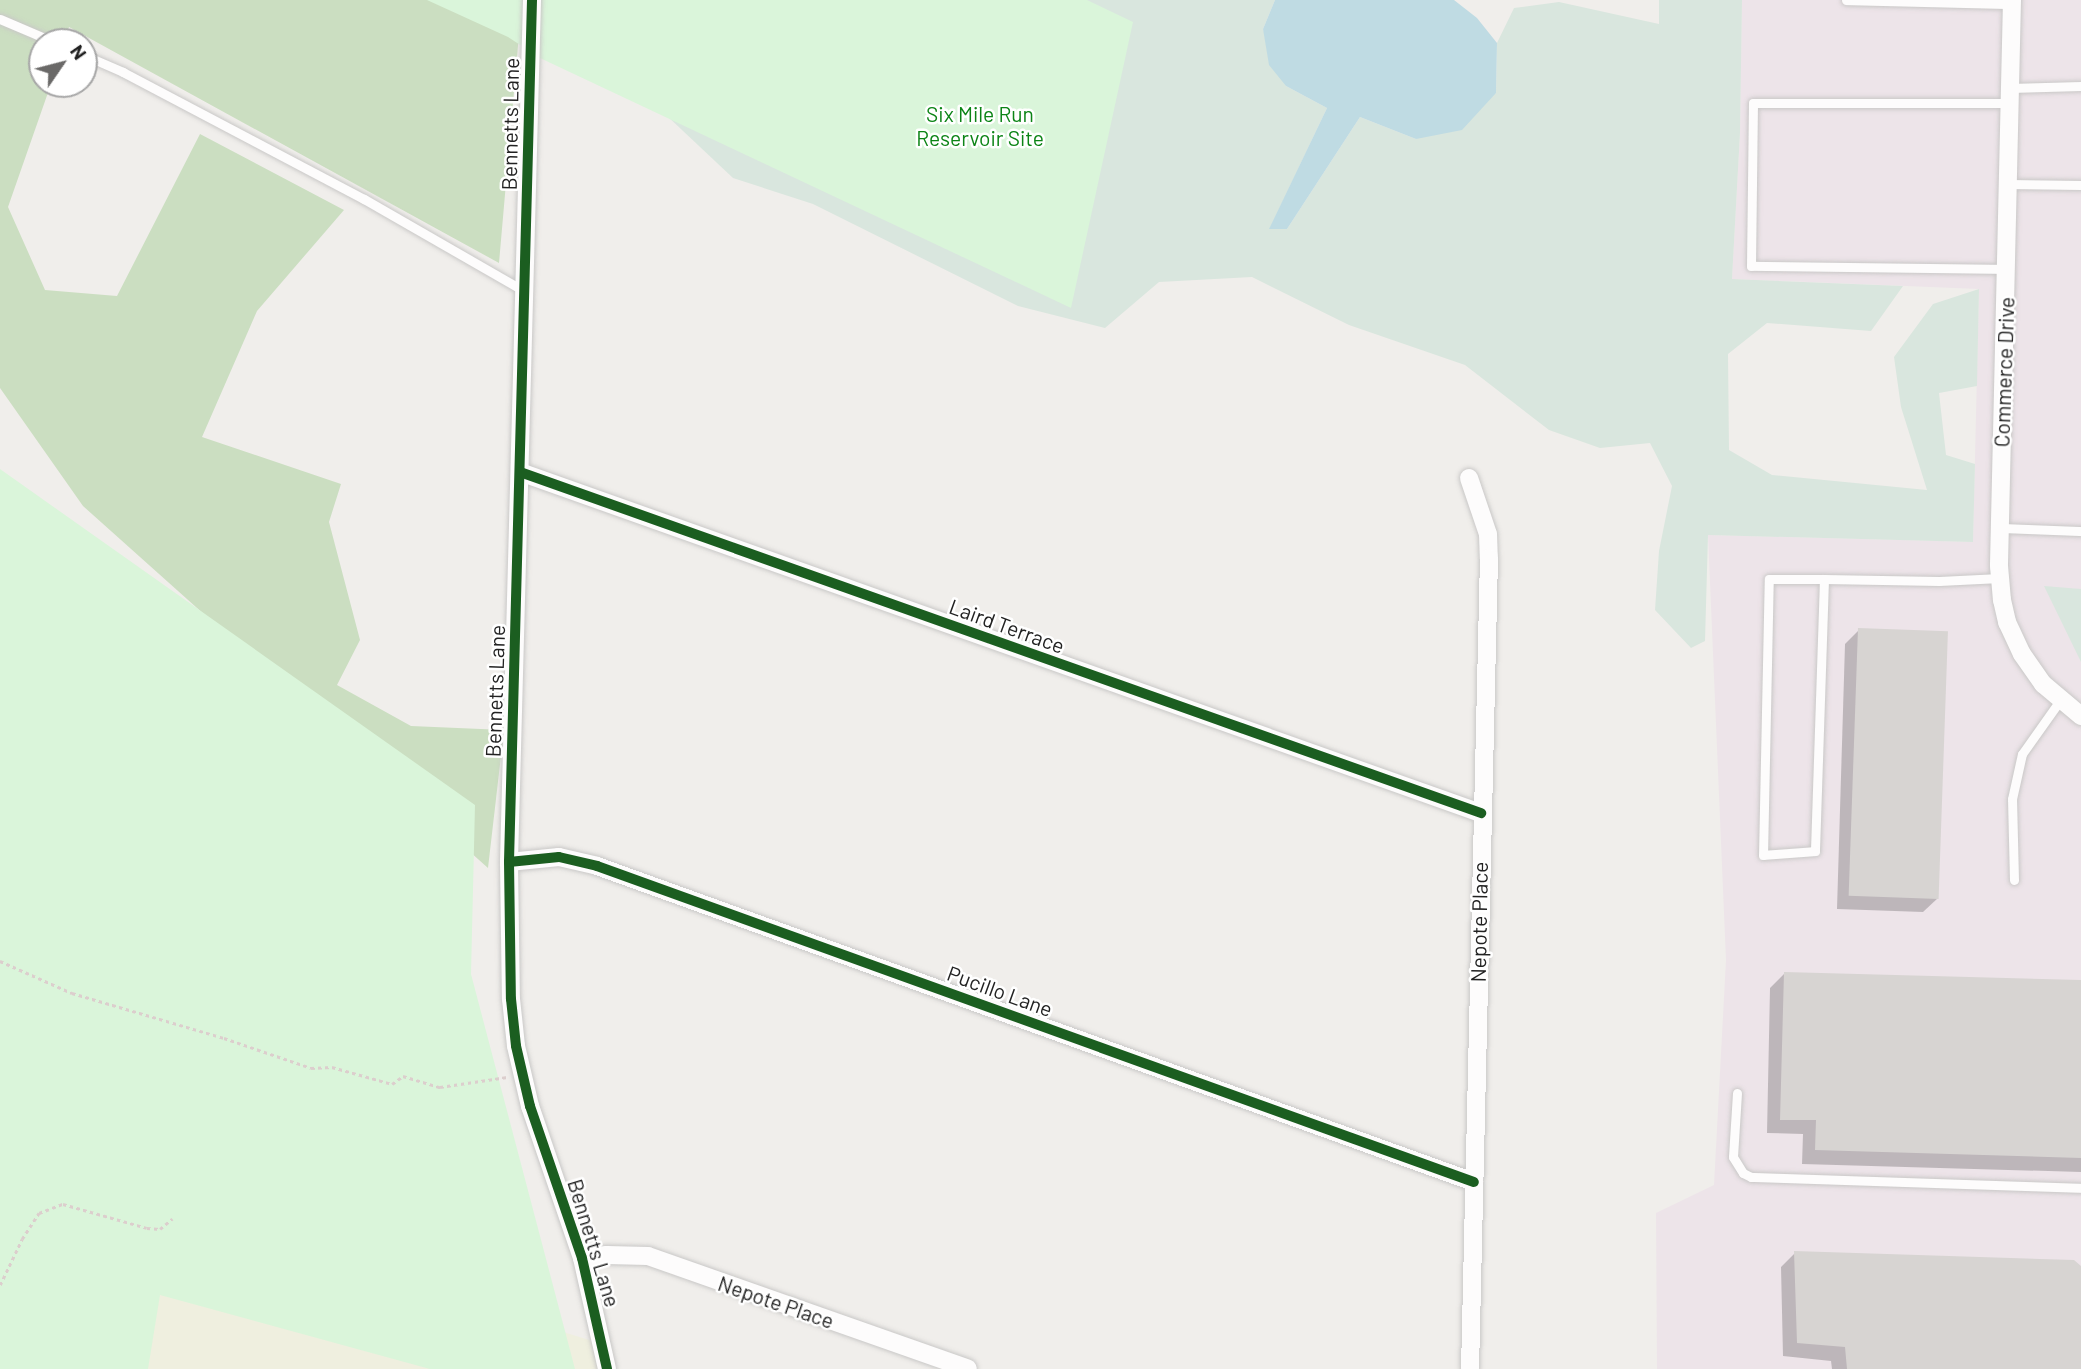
<!DOCTYPE html>
<html>
<head>
<meta charset="utf-8">
<style>
  body { margin:0 }
  #map { position:relative; width:2081px; height:1369px; overflow:hidden; background:#f0eeeb; font-family:Barlow,sans-serif }
  div>[style] { position:absolute }
  .industrial>* { inset:0; background:#ede4e9 }
  .farmland>* { inset:0; background:#efefdf }
  .forest>* { inset:0; background:#cbdec1 }
  .wetland>* { inset:0; background:#d9e6de }
  .park>* { inset:0; background:#daf5da }
  .water>* { inset:0; background:#bfdbe3 }
  .shadow>* { inset:0; background:#0003 }
  .building>* { inset:0; background:#d7d4d2; transform-origin:0 0 }
  .path>* { height:2.5px; margin-top:-1.25px; transform-origin:0; background:repeating-linear-gradient(90deg,#dccecd 0 3.5px,transparent 0 7px) }
  .roads { filter:drop-shadow(0 0 2px #c9c8c7) drop-shadow(0 0 2px #c9c8c7) }
  .service>* { height:9px; margin:-4.5px; padding:0 4.5px; transform-origin:4.5px; border-radius:4.5px; background:#fdfcfc }
  .minor>* { height:18px; margin:-9px; padding:0 9px; transform-origin:9px; border-radius:9px; background:#fdfcfc }
  .cycleway>* { height:10px; margin:-5px; padding:0 5px; transform-origin:5px; border-radius:5px; background:#1b5e20 }
  span { translate:-50% -50%; white-space:nowrap; text-align:center; line-height:1.15; -webkit-text-stroke:5px #fff; paint-order:stroke }
  .park-label { font-size:21px; color:#0c8416 }
  .street-label { font-size:21px; color:#222 }
  .north { position:absolute; left:28px; top:28px; width:70px; height:70px; box-sizing:border-box; background:#fff; border:2px solid #a7a7a7; border-radius:50%; rotate:55deg; font-size:19px; font-weight:700; line-height:28px; text-align:center; color:#222 }
  .north::after { content:''; display:block; margin:auto; width:24px; height:32px; background:#6a6968; clip-path:polygon(50% 0,100% 100%,50% 72%,0 100%) }
</style>
</head>
<body>
<div id="map">
  <div class="industrial">
    <div style="clip-path:polygon(1742px 0,2081px 0,2081px 1369px,1657px 1369px,1656px 1213px,1714px 1185px,1726px 960px,1708px 535px,1973px 542px,1979px 289px,1732px 279px,1740px 133px)"></div>
  </div>
  <div class="farmland">
    <div style="clip-path:polygon(0 1159px,612px 1347px,611px 1369px,69px 1369px)"></div>
  </div>
  <div class="forest">
    <div style="clip-path:polygon(0 0,522px 0,499px 263px,69px 27px,64px 42px,42px 42px,42px 84px,51px 84px,8px 207px,45px 290px,117px 296px,200px 134px,344px 210px,257px 311px,202px 437px,341px 484px,329px 522px,360px 640px,337px 685px,411px 726px,504px 730px,488px 868px,83px 506px,0 388px)"></div>
  </div>
  <div class="wetland">
    <div style="clip-path:polygon(559px 0,1275px 0,1263px 29px,1286px 86px,1327px 108px,1270px 228px,1287px 229px,1360px 117px,1416px 139px,1496px 93px,1497px 43px,1514px 8px,1559px 2px,1659px 24px,1659px 0,1742px 0,1740px 133px,1732px 279px,1903px 286px,1871px 331px,1767px 323px,1728px 354px,1729px 450px,1772px 475px,1927px 490px,1901px 407px,1894px 357px,1933px 304px,1979px 289px,1977px 386px,1939px 393px,1946px 455px,1975px 464px,1973px 542px,1708px 535px,1705px 641px,1691px 648px,1655px 610px,1659px 551px,1672px 486px,1650px 443px,1600px 448px,1549px 430px,1465px 365px,1349px 325px,1252px 277px,1159px 282px,1105px 328px,1018px 306px,813px 204px,733px 178px,631px 82px)"></div>
    <div style="clip-path:polygon(2044px 586px,2081px 589px,2081px 662px)"></div>
  </div>
  <div class="park">
    <div style="clip-path:polygon(427px 0,1087px 0,1133px 22px,1071px 308px,540px 58px,508px 37px)"></div>
    <div style="clip-path:polygon(0 469px,475px 805px,471px 974px,575px 1369px,430px 1369px,160px 1295px,148px 1369px,0 1369px)"></div>
  </div>
  <div class="water">
    <div style="clip-path:polygon(1275px 0,1454px 0,1477px 18px,1497px 43px,1496px 93px,1462px 130px,1416px 139px,1360px 117px,1287px 229px,1269px 229px,1327px 108px,1286px 86px,1269px 65px,1263px 29px)"></div>
  </div>
  <div class="shadow">
    <div style="clip-path:polygon(1859px 630px,1938px 898px,1923px 912px,1837px 909px,1845px 644px)"></div>
    <div style="clip-path:polygon(1784px 974px,2081px 982px,2081px 1172px,1802px 1164px,1803px 1134px,1767px 1133px,1770px 988px)"></div>
    <div style="clip-path:polygon(1795px 1253px,2081px 1268px,2081px 1369px,1832px 1369px,1831px 1361px,1783px 1356px,1781px 1267px)"></div>
  </div>
  <div class="building">
    <div style="left:1858px;top:628px;width:90px;height:268px;rotate:2deg"></div>
    <div style="clip-path:polygon(1784px 972px,2081px 980px,2081px 1158px,1815px 1150px,1816px 1120px,1780px 1120px)"></div>
    <div style="clip-path:polygon(1794px 1251px,2074px 1260px,2081px 1266px,2081px 1369px,1847px 1369px,1845px 1347px,1797px 1343px)"></div>
  </div>
  <div class="path">
    <div style="left:0;top:961px;width:79px;rotate:24deg"></div>
    <div style="left:72px;top:993px;width:159px;rotate:16.5deg"></div>
    <div style="left:224px;top:1038px;width:92px;rotate:19deg"></div>
    <div style="left:311px;top:1068px;width:21px;rotate:-3deg"></div>
    <div style="left:332px;top:1067px;width:62px;rotate:15.8deg"></div>
    <div style="left:392px;top:1084px;width:14px;rotate:-36deg"></div>
    <div style="left:403px;top:1076px;width:39px;rotate:17deg"></div>
    <div style="left:440px;top:1087px;width:68px;rotate:-8.5deg"></div>
    <div style="left:0;top:1285px;width:51px;rotate:-64.4deg"></div>
    <div style="left:22px;top:1239px;width:31px;rotate:-57deg"></div>
    <div style="left:39px;top:1213px;width:26px;rotate:-21deg"></div>
    <div style="left:63px;top:1204px;width:87px;rotate:15.9deg"></div>
    <div style="left:147px;top:1228px;width:13px;rotate:4deg"></div>
    <div style="left:160px;top:1229px;width:16px;rotate:-40deg"></div>
  </div>
  <div class="roads">
    <div class="service">
      <div style="left:1846px;top:0;width:166px;rotate:1.4deg"></div>
      <div style="left:0;top:19px;width:59px;rotate:23.1deg"></div>
      <div style="left:84px;top:55px;width:43px;rotate:23.6deg"></div>
      <div style="left:123px;top:72px;width:272px;rotate:27.8deg"></div>
      <div style="left:364px;top:199px;width:185px;rotate:29.9deg"></div>
      <div style="left:2010px;top:88px;width:71px;rotate:-1.6deg"></div>
      <div style="left:2008px;top:184px;width:73px;rotate:0.8deg"></div>
      <div style="left:2007px;top:269px;width:256px;rotate:-179.3deg"></div>
      <div style="left:1751px;top:266px;width:163px;rotate:-89.3deg"></div>
      <div style="left:1753px;top:103px;width:258px"></div>
      <div style="left:2000px;top:528px;width:81px;rotate:2.1deg"></div>
      <div style="left:1824px;top:579px;width:272px;rotate:91.9deg"></div>
      <div style="left:1815px;top:851px;width:52px;rotate:175.6deg"></div>
      <div style="left:1763px;top:855px;width:276px;rotate:-88.8deg"></div>
      <div style="left:1769px;top:579px;width:55px"></div>
      <div style="left:1824px;top:579px;width:115px;rotate:1deg"></div>
      <div style="left:1939px;top:581px;width:61px;rotate:-2.8deg"></div>
      <div style="left:2014px;top:880px;width:81px;rotate:-91.4deg"></div>
      <div style="left:2012px;top:799px;width:46px;rotate:-77.5deg"></div>
      <div style="left:2022px;top:754px;width:67px;rotate:-54.7deg"></div>
      <div style="left:1737px;top:1093px;width:64px;rotate:93.6deg"></div>
      <div style="left:1733px;top:1157px;width:19px;rotate:58deg"></div>
      <div style="left:1743px;top:1173px;width:9px;rotate:27deg"></div>
      <div style="left:1751px;top:1177px;width:330px;rotate:1.9deg"></div>
    </div>
    <div class="minor">
      <div style="left:532px;top:0;width:862px;rotate:91.53deg"></div>
      <div style="left:509px;top:862px;width:137px;rotate:89.2deg"></div>
      <div style="left:511px;top:999px;width:47px;rotate:83.9deg"></div>
      <div style="left:516px;top:1046px;width:62px;rotate:76.9deg"></div>
      <div style="left:530px;top:1106px;width:161px;rotate:71.1deg"></div>
      <div style="left:582px;top:1258px;width:114px;rotate:77.3deg"></div>
      <div style="left:2012px;top:0;width:566px;rotate:91.32deg"></div>
      <div style="left:1999px;top:566px;width:34px;rotate:85deg"></div>
      <div style="left:2002px;top:600px;width:23px;rotate:77deg"></div>
      <div style="left:2007px;top:622px;width:35px;rotate:65deg"></div>
      <div style="left:2022px;top:654px;width:37px;rotate:55deg"></div>
      <div style="left:2043px;top:684px;width:50px;rotate:40.1deg"></div>
      <div style="left:520px;top:472px;width:1020px;rotate:19.54deg"></div>
      <div style="left:1469px;top:478px;width:59px;rotate:71.3deg"></div>
      <div style="left:1488px;top:534px;width:24px;rotate:88deg"></div>
      <div style="left:1489px;top:558px;width:811px;rotate:91.34deg"></div>
      <div style="left:509px;top:862px;width:50px;rotate:-5.7deg"></div>
      <div style="left:559px;top:857px;width:39px;rotate:13deg"></div>
      <div style="left:597px;top:866px;width:932px;rotate:19.82deg"></div>
      <div style="left:582px;top:1258px;width:25px;rotate:-7deg"></div>
      <div style="left:607px;top:1255px;width:41px;rotate:1.4deg"></div>
      <div style="left:648px;top:1256px;width:339px;rotate:19.4deg"></div>
    </div>
  </div>
  <div class="cycleway">
    <div style="left:532px;top:0;width:862px;rotate:91.53deg"></div>
    <div style="left:509px;top:862px;width:137px;rotate:89.2deg"></div>
    <div style="left:511px;top:999px;width:47px;rotate:83.9deg"></div>
    <div style="left:516px;top:1046px;width:62px;rotate:76.9deg"></div>
    <div style="left:530px;top:1106px;width:161px;rotate:71.1deg"></div>
    <div style="left:582px;top:1258px;width:114px;rotate:77.3deg"></div>
    <div style="left:520px;top:472px;width:1020px;rotate:19.54deg"></div>
    <div style="left:509px;top:862px;width:50px;rotate:-5.7deg"></div>
    <div style="left:559px;top:857px;width:39px;rotate:13deg"></div>
    <div style="left:597px;top:866px;width:932px;rotate:19.82deg"></div>
  </div>
  <div class="park-label">
    <span style="left:980px;top:126px">Six Mile Run<br>Reservoir Site</span>
  </div>
  <div class="street-label">
    <span style="left:510px;top:124px;rotate:-89deg">Bennetts Lane</span>
    <span style="left:2004px;top:372px;rotate:-88deg">Commerce Drive</span>
    <span style="left:1007px;top:626px;rotate:20deg">Laird Terrace</span>
    <span style="left:495px;top:691px;rotate:-88deg">Bennetts Lane</span>
    <span style="left:1479px;top:922px;rotate:-89deg">Nepote Place</span>
    <span style="left:1000px;top:991px;rotate:20deg">Pucillo Lane</span>
    <span style="left:594px;top:1243px;rotate:73deg">Bennetts Lane</span>
    <span style="left:776px;top:1302px;rotate:19deg">Nepote Place</span>
  </div>
  <div class="north">N</div>
</div>
</body>
</html>
